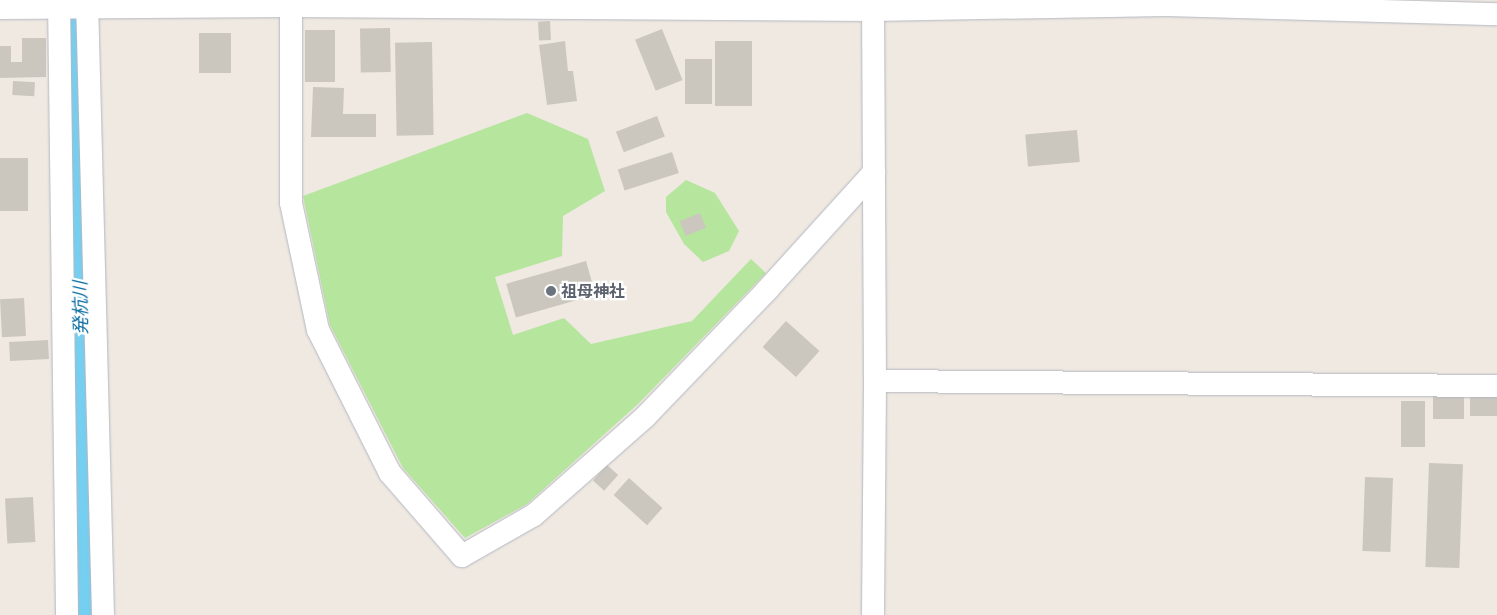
<!DOCTYPE html>
<html>
<head>
<meta charset="utf-8">
<style>
  body { margin:0 }
  #map { position:relative; width:1497px; height:615px; overflow:hidden; background:#efe9e1; font-family:Ubuntu,"Noto Sans JP",sans-serif }
  div>[style] { position:absolute }
  .green>* { inset:0; background:#b6e59e }
  .river>* { height:40px; margin:-20px; padding:0 20px; transform-origin:20px; border-radius:20px; background:#75cff0 }
  .building>* { inset:0; background:#cbc7bf; transform-origin:0 0 }
  .roads { filter:drop-shadow(0 0 1px #b4b7c1) drop-shadow(0 0 1px #b4b7c1) }
  .minor>* { height:22px; margin:-11px; padding:0 11px; transform-origin:11px; border-radius:11px; background:#fff }
  .dots>* { width:14px; height:14px; translate:-50% -50%; box-sizing:border-box; border:2px solid #fff; border-radius:50% }
  span { translate:-50% -50%; white-space:nowrap; text-align:center; line-height:1.15; -webkit-text-stroke:4.5px #fff; paint-order:stroke }
  .worship-label { font-size:16px; color:#5b616d; font-weight:700 }
  .left { translate:0 -50%; text-align:left }
  .water-label { font-size:18px; color:#0d6fa3; font-style:italic }
</style>
</head>
<body>
<div id="map">
  <div class="green">
    <div style="clip-path:polygon(527px 113px,588px 139px,605px 191px,563px 216px,562px 256px,495px 277px,513px 335px,564px 318px,591px 344px,692px 321px,751px 259px,766px 273px,639px 403px,527px 504px,465px 538px,403px 468px,330px 325px,303px 196px)"></div>
    <div style="clip-path:polygon(686px 180px,715px 193px,739px 231px,729px 251px,703px 262px,684px 244px,666px 212px,666px 197px)"></div>
  </div>
  <div class="river">
    <div style="left:74px;top:0;width:33px;rotate:85deg"></div>
    <div style="left:77px;top:33px;width:322px;rotate:88.8deg"></div>
    <div style="left:84px;top:355px;width:260px;rotate:89.3deg"></div>
  </div>
  <div class="building">
    <div style="left:550px;top:21px;width:19px;height:12px;rotate:87deg"></div>
    <div style="left:390px;top:28px;width:44px;height:30px;rotate:89deg"></div>
    <div style="left:662px;top:29px;width:55px;height:29px;rotate:68deg"></div>
    <div style="left:305px;top:30px;width:30px;height:52px"></div>
    <div style="left:199px;top:33px;width:32px;height:40px"></div>
    <div style="clip-path:polygon(22px 38px,46px 38px,46px 77px,0 78px,0 46px,11px 46px,11px 62px,22px 62px)"></div>
    <div style="clip-path:polygon(565px 41px,568px 71px,573px 71px,577px 101px,547px 105px,539px 45px)"></div>
    <div style="left:715px;top:41px;width:37px;height:65px"></div>
    <div style="left:432px;top:42px;width:93px;height:37px;rotate:89deg"></div>
    <div style="left:685px;top:59px;width:27px;height:45px"></div>
    <div style="left:13px;top:81px;width:22px;height:14px;rotate:3deg"></div>
    <div style="clip-path:polygon(313px 87px,344px 88px,343px 114px,376px 114px,376px 137px,311px 137px)"></div>
    <div style="left:657px;top:116px;width:22px;height:44px;rotate:69deg"></div>
    <div style="left:1077px;top:130px;width:32px;height:52px;rotate:85deg"></div>
    <div style="left:672px;top:152px;width:22px;height:57px;rotate:72deg"></div>
    <div style="left:28px;top:158px;width:53px;height:28px;rotate:90deg"></div>
    <div style="left:700px;top:213px;width:16px;height:22px;rotate:68deg"></div>
    <div style="left:586px;top:261px;width:35px;height:83px;rotate:74deg"></div>
    <div style="left:24px;top:298px;width:38px;height:24px;rotate:87deg"></div>
    <div style="left:786px;top:321px;width:45px;height:35px;rotate:42deg"></div>
    <div style="left:48px;top:340px;width:19px;height:39px;rotate:87deg"></div>
    <div style="left:1433px;top:395px;width:31px;height:24px"></div>
    <div style="left:1470px;top:395px;width:27px;height:21px"></div>
    <div style="left:1401px;top:401px;width:24px;height:46px"></div>
    <div style="left:1429px;top:463px;width:34px;height:104px;rotate:2deg"></div>
    <div style="left:607px;top:465px;width:15px;height:21px;rotate:42deg"></div>
    <div style="left:1365px;top:477px;width:28px;height:74px;rotate:2deg"></div>
    <div style="left:629px;top:478px;width:45px;height:23px;rotate:42deg"></div>
    <div style="left:33px;top:497px;width:45px;height:28px;rotate:87deg"></div>
  </div>
  <div class="roads">
    <div class="minor">
      <div style="left:59px;top:0;width:615px;rotate:89.25deg"></div>
      <div style="left:87px;top:0;width:615px;rotate:88.51deg"></div>
      <div style="left:291px;top:6px;width:197px;rotate:90deg"></div>
      <div style="left:291px;top:203px;width:130px;rotate:78deg"></div>
      <div style="left:318px;top:330px;width:160px;rotate:63.3deg"></div>
      <div style="left:390px;top:473px;width:110px;rotate:49.1deg"></div>
      <div style="left:462px;top:556px;width:83px;rotate:-29.7deg"></div>
      <div style="left:534px;top:515px;width:148px;rotate:-41.4deg"></div>
      <div style="left:645px;top:417px;width:178px;rotate:-46.1deg"></div>
      <div style="left:768px;top:289px;width:158px;rotate:-47.8deg"></div>
      <div style="left:0;top:8px;width:291px;rotate:-0.4deg"></div>
      <div style="left:291px;top:6px;width:582px;rotate:0.39deg"></div>
      <div style="left:873px;top:10px;width:293px;rotate:-1deg"></div>
      <div style="left:1166px;top:5px;width:331px;rotate:1.6deg"></div>
      <div style="left:875px;top:381px;width:622px;rotate:0.46deg"></div>
      <div style="left:873px;top:615px;width:234px;rotate:-89.5deg"></div>
      <div style="left:875px;top:381px;width:381px;rotate:-90.3deg"></div>
    </div>
  </div>
  <div class="dots">
    <div style="left:551px;top:291px;background:#6b7280"></div>
  </div>
  <div class="worship-label">
    <span class="left" style="left:561px;top:291px">祖母神社</span>
  </div>
  <div class="water-label">
    <span style="left:80px;top:308px;rotate:-91deg">発杭川</span>
  </div>
</div>
</body>
</html>
